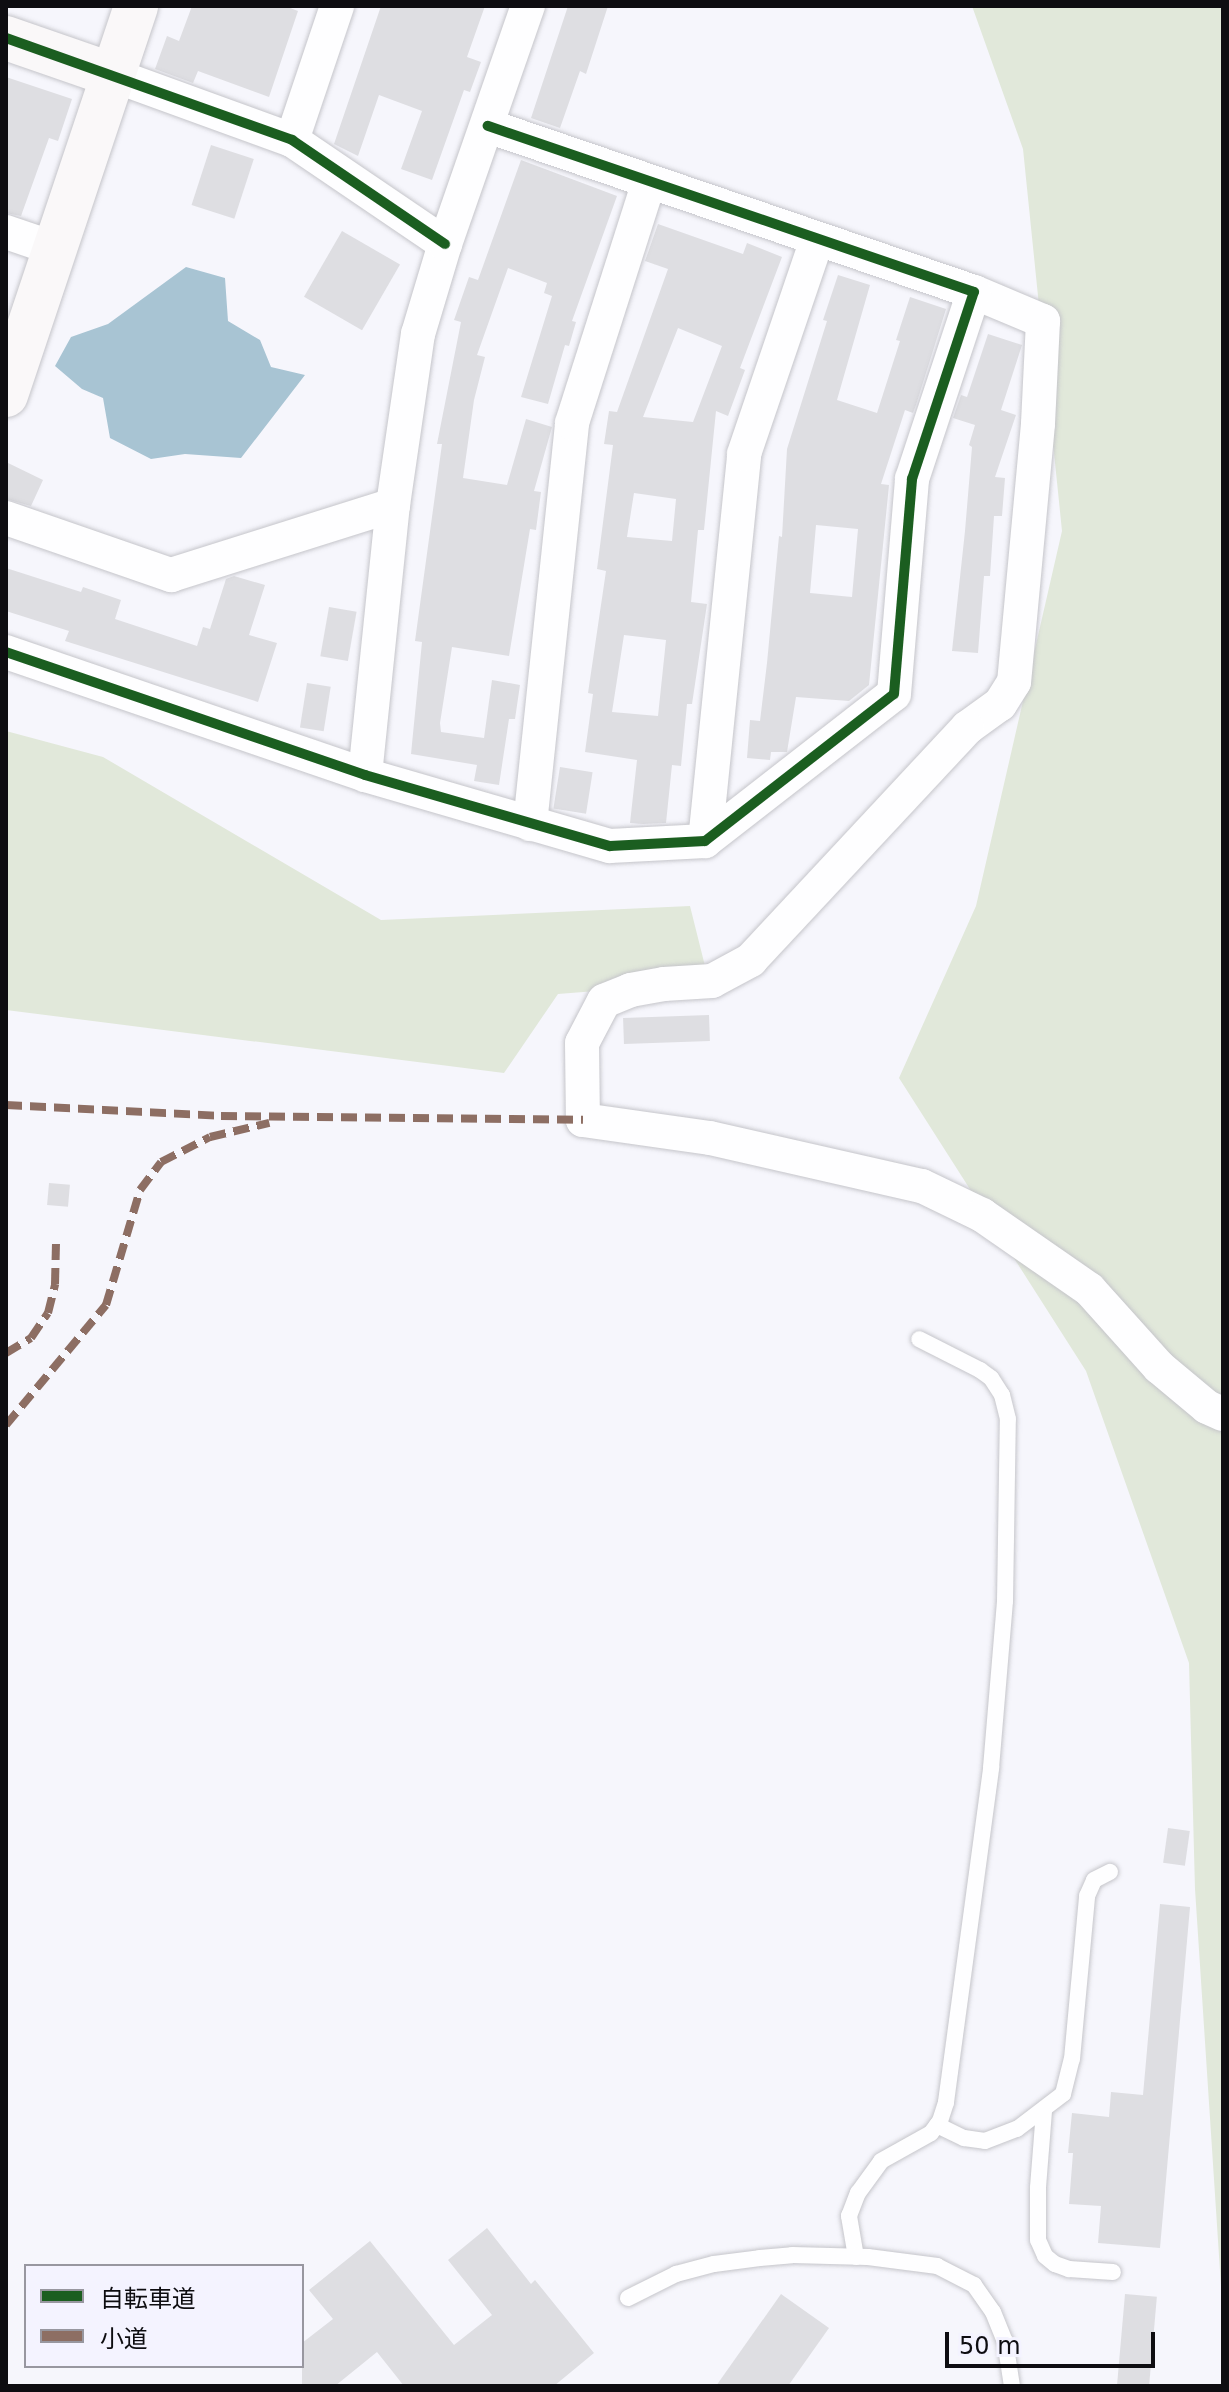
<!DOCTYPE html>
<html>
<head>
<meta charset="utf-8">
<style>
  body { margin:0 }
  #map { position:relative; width:1229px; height:2392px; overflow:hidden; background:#f6f6fc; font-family:"DejaVu Sans","Noto Sans JP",sans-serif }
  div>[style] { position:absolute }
  .green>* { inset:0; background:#e1e8da }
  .water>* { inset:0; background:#a8c4d3 }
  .building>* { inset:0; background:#dedee2; transform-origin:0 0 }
  .roads { filter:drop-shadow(0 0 2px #c5c5ca) drop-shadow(0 0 2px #c5c5ca) }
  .lane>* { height:16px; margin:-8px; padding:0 8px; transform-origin:8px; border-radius:8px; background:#fefeff }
  .street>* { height:34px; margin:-17px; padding:0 17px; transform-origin:17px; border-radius:17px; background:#fefeff }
  .secondary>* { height:44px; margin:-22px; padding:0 22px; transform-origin:22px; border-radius:22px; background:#faf8f9 }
  .quiet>* { height:8px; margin-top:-4px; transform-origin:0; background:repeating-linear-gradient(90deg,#8d6e63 0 16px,transparent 0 24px) }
  .cycleway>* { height:10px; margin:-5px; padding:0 5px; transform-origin:5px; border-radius:5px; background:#1b5e20 }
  span { translate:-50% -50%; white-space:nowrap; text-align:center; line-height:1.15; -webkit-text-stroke:7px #f4f3ff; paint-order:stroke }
  .frame { position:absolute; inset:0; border:8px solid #0e0d11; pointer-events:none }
  .legend { position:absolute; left:24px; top:2264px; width:280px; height:104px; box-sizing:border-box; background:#f4f3ff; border:2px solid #9897a0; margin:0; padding:10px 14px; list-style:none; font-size:24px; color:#0e0d11 }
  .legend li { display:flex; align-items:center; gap:16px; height:40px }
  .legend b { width:40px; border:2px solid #9897a0 }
  .scale { position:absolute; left:945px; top:2332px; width:210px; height:36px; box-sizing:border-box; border:4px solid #0e0d11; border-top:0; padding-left:10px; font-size:24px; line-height:28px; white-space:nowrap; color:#0e0d11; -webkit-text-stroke:6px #f4f3ff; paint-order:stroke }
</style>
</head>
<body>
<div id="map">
  <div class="green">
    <div style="clip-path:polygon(972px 6px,1223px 6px,1223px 2317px,1195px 1889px,1189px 1663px,1086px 1371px,899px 1078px,976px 906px,1062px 531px,1023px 149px)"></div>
    <div style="clip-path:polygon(6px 731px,103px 757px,381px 920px,690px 906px,709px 982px,558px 994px,504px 1073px,6px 1010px)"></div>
  </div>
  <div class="water">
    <div style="clip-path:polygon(186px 267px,225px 278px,228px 321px,260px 340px,271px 367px,305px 375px,241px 458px,185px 454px,151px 459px,110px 438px,103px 398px,82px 389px,55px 366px,71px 337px,108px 324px)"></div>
  </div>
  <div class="building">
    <div style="clip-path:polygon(192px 6px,285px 6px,298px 11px,269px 97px,198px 71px,193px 83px,155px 69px,167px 36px,179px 41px)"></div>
    <div style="clip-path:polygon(381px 6px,485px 6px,467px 57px,481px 62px,470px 92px,464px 90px,432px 180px,401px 169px,422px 111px,379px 95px,358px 156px,334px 144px)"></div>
    <div style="clip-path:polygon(568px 6px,608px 6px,586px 74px,580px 71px,560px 128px,531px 118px)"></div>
    <div style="clip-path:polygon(6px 77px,72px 99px,58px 141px,49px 138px,21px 216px,6px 213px)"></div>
    <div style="left:211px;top:145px;width:45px;height:63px;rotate:18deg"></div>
    <div style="clip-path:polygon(521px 160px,617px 196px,572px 321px,576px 322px,569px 346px,565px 345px,548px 404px,521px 397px,552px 296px,544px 293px,547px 283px,508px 268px,477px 355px,485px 357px,474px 400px,463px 478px,507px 485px,526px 419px,552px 427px,534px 491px,541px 492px,536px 530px,530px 529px,509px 656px,452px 647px,440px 723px,441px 732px,484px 738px,492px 680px,520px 685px,515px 719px,509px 719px,499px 785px,474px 781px,477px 765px,411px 754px,422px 642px,415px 641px,442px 444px,437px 444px,461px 322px,454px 320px,469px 277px,478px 280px)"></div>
    <div style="clip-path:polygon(evenodd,658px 224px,743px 254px,747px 243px,782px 257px,740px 368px,745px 370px,728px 416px,716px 411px,704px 530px,698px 530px,691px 602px,707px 604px,692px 704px,687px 704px,681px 766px,672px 765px,666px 823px,642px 824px,630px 823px,637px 760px,585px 752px,593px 694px,588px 693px,606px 571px,597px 569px,613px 445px,604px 444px,609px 411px,617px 412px,668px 269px,645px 261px,658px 224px,678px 328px,722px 346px,693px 422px,643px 417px,678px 328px,658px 224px,634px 493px,676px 499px,672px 541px,627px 537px,634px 493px,658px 224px,624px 635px,666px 640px,658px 716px,612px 712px,624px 635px)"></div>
    <div style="left:342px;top:231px;width:67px;height:76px;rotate:30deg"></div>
    <div style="clip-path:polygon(evenodd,838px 275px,870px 285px,837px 400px,877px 413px,900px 341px,896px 340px,910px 297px,946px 309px,916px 405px,913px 413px,905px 410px,881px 484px,889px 485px,869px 685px,849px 701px,796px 697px,787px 752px,771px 752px,770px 760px,747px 758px,750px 720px,760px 721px,767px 663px,779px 536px,782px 537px,787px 449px,827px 321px,823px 320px,838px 275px,816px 525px,858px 529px,852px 597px,810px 593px,816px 525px)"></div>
    <div style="clip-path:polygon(988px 334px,1022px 345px,1001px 410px,1016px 415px,995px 477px,1005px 478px,1002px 516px,994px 516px,990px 576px,984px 576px,978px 653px,952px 651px,965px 531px,972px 447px,969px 445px,975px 425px,953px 418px,961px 395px,967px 397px)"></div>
    <div style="clip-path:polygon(6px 462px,43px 480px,31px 506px,6px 499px)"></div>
    <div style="clip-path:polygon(6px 568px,81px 592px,83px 587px,121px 600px,115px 619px,197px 646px,203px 627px,210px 629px,226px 579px,234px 576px,265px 585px,249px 635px,277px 643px,258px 702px,65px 641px,69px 631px,6px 611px)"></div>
    <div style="left:329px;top:607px;width:28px;height:50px;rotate:10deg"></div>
    <div style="left:307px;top:683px;width:24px;height:45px;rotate:9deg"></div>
    <div style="left:560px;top:767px;width:33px;height:42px;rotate:9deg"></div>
    <div style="left:709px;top:1015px;width:26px;height:86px;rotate:88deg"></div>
    <div style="left:49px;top:1183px;width:21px;height:22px;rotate:5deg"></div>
    <div style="left:1168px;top:1828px;width:22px;height:35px;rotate:8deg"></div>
    <div style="clip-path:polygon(1160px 1904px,1190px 1907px,1160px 2248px,1098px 2243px,1101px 2206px,1069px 2204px,1073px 2153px,1068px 2153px,1072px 2113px,1109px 2117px,1111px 2092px,1143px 2095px)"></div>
    <div style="clip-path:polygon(487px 2228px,531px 2284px,535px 2280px,594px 2353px,554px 2386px,404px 2386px,377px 2352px,335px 2386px,302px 2386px,302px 2343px,333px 2319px,309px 2290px,370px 2241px,454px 2345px,492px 2315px,448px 2260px)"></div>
    <div style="clip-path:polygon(781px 2294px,829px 2328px,788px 2386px,716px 2386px)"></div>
    <div style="left:1125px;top:2294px;width:32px;height:92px;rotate:5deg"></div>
  </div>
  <div class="roads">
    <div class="lane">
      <div style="left:1044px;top:2111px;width:77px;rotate:94.5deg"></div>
      <div style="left:1038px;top:2188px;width:52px;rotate:90deg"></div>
      <div style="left:1038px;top:2240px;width:17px;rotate:66deg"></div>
      <div style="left:1045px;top:2256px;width:13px;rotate:39deg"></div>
      <div style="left:1055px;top:2264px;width:15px;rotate:20deg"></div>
      <div style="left:1069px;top:2269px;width:44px;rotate:3.9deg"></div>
      <div style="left:937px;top:2125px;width:30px;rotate:26deg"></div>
      <div style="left:964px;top:2138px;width:21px;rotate:8deg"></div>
      <div style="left:985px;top:2141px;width:34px;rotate:-21deg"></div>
      <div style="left:1017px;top:2129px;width:58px;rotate:-37.3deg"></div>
      <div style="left:1063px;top:2094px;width:36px;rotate:-76deg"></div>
      <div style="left:1072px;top:2059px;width:164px;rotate:-84.7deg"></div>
      <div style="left:1087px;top:1896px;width:17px;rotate:-66deg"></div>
      <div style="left:1094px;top:1880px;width:18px;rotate:-27deg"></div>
      <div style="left:856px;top:2257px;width:42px;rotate:-99.7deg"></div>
      <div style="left:849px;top:2216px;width:25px;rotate:-69deg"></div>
      <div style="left:858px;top:2193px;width:39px;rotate:-54deg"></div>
      <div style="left:881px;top:2161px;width:57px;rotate:-29.2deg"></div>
      <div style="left:931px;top:2133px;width:15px;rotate:-53deg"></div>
      <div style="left:940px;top:2121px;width:20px;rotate:-72deg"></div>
      <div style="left:946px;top:2102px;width:337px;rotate:-82.3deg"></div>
      <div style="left:991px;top:1768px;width:168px;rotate:-85.2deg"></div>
      <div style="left:1005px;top:1601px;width:182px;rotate:-89.1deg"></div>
      <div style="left:1008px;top:1419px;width:25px;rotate:-104deg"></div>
      <div style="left:1002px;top:1395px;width:20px;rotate:-123deg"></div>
      <div style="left:991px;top:1378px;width:14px;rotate:-144deg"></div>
      <div style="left:980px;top:1370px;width:68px;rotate:-153.1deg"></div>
      <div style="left:628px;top:2298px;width:54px;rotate:-26.6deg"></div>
      <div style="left:676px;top:2274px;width:39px;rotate:-15deg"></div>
      <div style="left:714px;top:2264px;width:46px;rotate:-7.4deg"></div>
      <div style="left:760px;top:2258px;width:32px;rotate:-5deg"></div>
      <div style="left:792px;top:2255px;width:76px;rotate:1.5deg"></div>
      <div style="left:868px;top:2257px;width:70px;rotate:7.4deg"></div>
      <div style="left:937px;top:2266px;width:42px;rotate:27.2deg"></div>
      <div style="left:974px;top:2285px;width:33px;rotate:55deg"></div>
      <div style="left:993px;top:2312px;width:31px;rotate:68deg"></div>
      <div style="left:1005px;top:2341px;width:46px;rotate:81.2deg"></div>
    </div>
    <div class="street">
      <div style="left:113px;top:75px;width:190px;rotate:20deg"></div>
      <div style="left:292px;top:140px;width:185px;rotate:34.2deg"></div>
      <div style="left:292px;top:140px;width:141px;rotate:-71.4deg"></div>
      <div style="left:6px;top:232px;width:53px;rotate:18.8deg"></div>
      <div style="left:974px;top:292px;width:75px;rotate:22.8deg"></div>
      <div style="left:1043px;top:321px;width:103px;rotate:92.8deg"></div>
      <div style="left:1038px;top:424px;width:259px;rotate:95.3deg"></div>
      <div style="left:1014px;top:682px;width:26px;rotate:122deg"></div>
      <div style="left:1000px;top:704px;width:41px;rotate:144deg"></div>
      <div style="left:967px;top:728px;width:317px;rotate:133deg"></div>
      <div style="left:751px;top:960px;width:44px;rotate:151.7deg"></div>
      <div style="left:712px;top:981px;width:48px;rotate:176.4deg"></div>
      <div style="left:664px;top:984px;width:34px;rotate:170deg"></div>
      <div style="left:631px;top:990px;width:29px;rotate:158deg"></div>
      <div style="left:604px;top:1001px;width:47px;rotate:117.6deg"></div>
      <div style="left:582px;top:1043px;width:77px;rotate:89.3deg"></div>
      <div style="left:583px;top:1120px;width:128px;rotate:8.1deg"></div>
      <div style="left:710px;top:1138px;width:217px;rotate:12.8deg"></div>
      <div style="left:922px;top:1186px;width:67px;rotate:25.8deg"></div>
      <div style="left:982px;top:1215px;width:130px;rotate:34.7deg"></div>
      <div style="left:1089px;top:1289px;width:105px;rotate:48.1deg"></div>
      <div style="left:1159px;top:1367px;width:62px;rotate:39.8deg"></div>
      <div style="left:1207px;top:1407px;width:17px;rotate:24deg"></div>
      <div style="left:6px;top:518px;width:175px;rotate:19.1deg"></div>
      <div style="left:171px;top:575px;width:233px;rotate:-17.5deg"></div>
      <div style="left:6px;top:652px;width:379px;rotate:18.9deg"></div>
      <div style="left:365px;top:775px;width:255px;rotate:16.2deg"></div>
      <div style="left:610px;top:846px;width:95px;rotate:-3deg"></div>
      <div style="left:705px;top:841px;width:239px;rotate:-37.9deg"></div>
      <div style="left:894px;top:694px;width:216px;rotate:-85.2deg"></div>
      <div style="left:912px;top:479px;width:197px;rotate:-71.7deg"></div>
      <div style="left:974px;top:292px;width:514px;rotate:-161.14deg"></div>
      <div style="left:365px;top:775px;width:271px;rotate:-84.1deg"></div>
      <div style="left:393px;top:505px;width:173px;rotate:-81.7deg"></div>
      <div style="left:418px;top:334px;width:94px;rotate:-73.3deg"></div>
      <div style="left:445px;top:244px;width:252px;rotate:-70.8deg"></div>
      <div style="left:530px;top:824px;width:403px;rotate:-84deg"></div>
      <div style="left:572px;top:423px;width:253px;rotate:-72.3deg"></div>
      <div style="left:705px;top:841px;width:389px;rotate:-84.2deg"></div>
      <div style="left:744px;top:454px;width:227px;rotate:-71.2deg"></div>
    </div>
    <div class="secondary">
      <div style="left:6px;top:38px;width:113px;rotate:19.1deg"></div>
      <div style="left:6px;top:395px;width:410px;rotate:-71.5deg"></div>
    </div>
  </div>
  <div class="quiet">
    <div style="left:6px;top:1105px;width:215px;rotate:2.9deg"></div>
    <div style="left:221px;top:1116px;width:362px;rotate:0.6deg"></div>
    <div style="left:6px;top:1353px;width:29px;rotate:-31deg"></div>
    <div style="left:31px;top:1338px;width:30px;rotate:-56deg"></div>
    <div style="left:48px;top:1313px;width:30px;rotate:-76deg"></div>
    <div style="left:55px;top:1284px;width:41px;rotate:-88.6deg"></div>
    <div style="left:6px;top:1425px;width:156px;rotate:-50.2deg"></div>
    <div style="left:106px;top:1305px;width:120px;rotate:-73.5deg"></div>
    <div style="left:140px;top:1190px;width:35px;rotate:-53deg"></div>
    <div style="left:161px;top:1162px;width:55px;rotate:-27deg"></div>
    <div style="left:210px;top:1137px;width:61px;rotate:-13.3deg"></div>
  </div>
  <div class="cycleway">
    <div style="left:6px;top:38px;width:304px;rotate:19.6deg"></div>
    <div style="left:292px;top:140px;width:185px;rotate:34.2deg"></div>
    <div style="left:6px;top:652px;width:379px;rotate:18.9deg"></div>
    <div style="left:365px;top:775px;width:255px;rotate:16.2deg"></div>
    <div style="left:610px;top:846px;width:95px;rotate:-3deg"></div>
    <div style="left:705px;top:841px;width:239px;rotate:-37.9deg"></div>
    <div style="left:894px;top:694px;width:216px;rotate:-85.2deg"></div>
    <div style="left:912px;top:479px;width:197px;rotate:-71.7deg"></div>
    <div style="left:974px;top:292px;width:514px;rotate:-161.14deg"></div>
  </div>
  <div class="frame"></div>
  <ul class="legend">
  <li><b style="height:10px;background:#1b5e20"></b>自転車道</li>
  <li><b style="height:10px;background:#8d6e63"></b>小道</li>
  </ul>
  <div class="scale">50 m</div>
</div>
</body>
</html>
